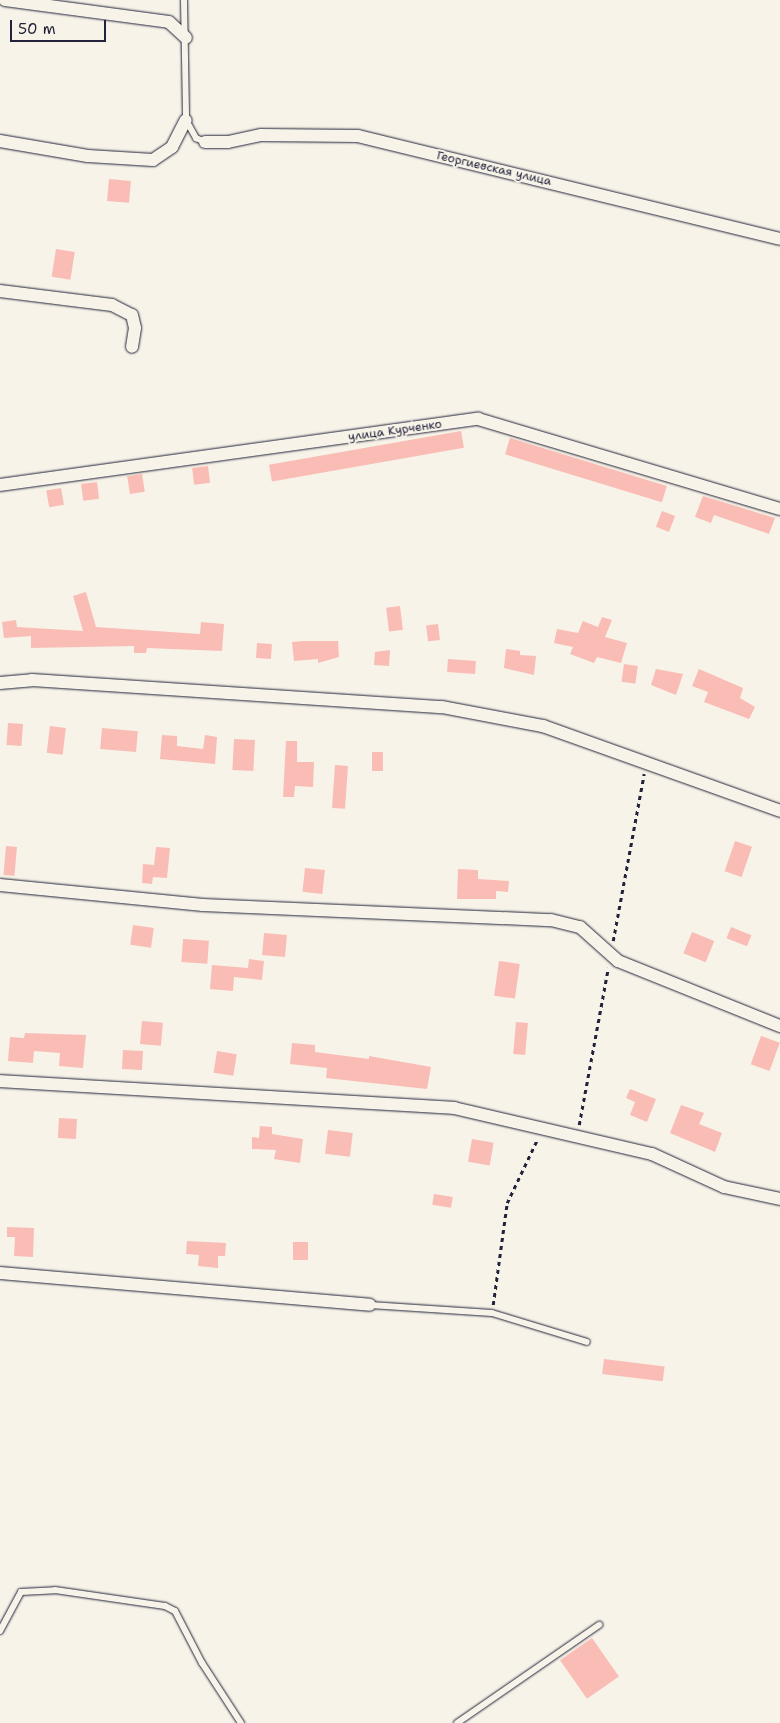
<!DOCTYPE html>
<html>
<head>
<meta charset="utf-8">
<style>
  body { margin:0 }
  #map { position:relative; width:780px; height:1723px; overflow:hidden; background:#f7f3e8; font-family:"Shantell Sans",sans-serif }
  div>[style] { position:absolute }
  .building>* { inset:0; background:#f9bdb5; transform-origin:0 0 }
  .path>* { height:2.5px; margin-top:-1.25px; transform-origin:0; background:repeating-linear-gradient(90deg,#22223b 0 4px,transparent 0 8px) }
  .roads { filter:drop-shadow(0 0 1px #22223b) drop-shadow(0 0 1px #22223b) }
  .lane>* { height:6px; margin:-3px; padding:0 3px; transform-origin:3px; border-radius:3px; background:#f7f3e8 }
  .street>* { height:12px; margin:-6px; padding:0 6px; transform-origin:6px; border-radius:6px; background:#f7f3e8 }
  span { translate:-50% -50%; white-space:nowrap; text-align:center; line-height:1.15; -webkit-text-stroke:4px #f7f3e8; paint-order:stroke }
  .street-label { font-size:12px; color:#22223b }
  .scale { position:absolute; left:10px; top:20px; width:96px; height:22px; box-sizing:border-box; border:2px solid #22223b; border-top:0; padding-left:6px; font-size:15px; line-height:18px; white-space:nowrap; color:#22223b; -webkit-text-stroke:4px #f7f3e8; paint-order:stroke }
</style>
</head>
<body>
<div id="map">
  <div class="building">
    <div style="left:109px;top:179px;width:22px;height:22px;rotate:5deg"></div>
    <div style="left:56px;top:249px;width:19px;height:28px;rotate:9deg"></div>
    <div style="left:461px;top:431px;width:17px;height:195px;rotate:80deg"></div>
    <div style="left:510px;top:438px;width:164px;height:17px;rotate:17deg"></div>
    <div style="left:208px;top:466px;width:17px;height:16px;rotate:83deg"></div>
    <div style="left:142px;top:474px;width:18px;height:15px;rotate:81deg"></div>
    <div style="left:97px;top:482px;width:17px;height:16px;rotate:83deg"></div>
    <div style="left:61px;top:488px;width:17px;height:15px;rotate:80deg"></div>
    <div style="clip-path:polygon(703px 496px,775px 518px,769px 534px,714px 515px,711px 523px,695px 517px)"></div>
    <div style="left:662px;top:511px;width:14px;height:17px;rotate:21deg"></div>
    <div style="clip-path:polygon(86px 592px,96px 627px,200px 634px,201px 622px,224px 624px,222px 651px,147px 648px,146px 653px,134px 653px,134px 646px,31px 648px,31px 636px,4px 638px,2px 622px,16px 620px,17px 627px,83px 631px,73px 596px)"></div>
    <div style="left:400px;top:606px;width:24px;height:14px;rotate:83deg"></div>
    <div style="clip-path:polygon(602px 617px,612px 620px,605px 637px,627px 643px,621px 663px,597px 657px,594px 663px,570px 654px,573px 647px,554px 643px,557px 629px,578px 633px,583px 621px,598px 627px)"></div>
    <div style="left:438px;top:624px;width:16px;height:12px;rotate:83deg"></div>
    <div style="clip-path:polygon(303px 641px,338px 641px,339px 657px,318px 663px,318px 659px,294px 661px,292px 642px)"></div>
    <div style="left:257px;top:643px;width:15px;height:15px;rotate:4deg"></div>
    <div style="clip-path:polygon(506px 649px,520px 651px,520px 655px,536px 656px,534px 675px,504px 668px)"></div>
    <div style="clip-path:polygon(390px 650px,389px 666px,374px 665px,375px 652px)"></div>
    <div style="left:448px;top:659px;width:28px;height:13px;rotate:4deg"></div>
    <div style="left:624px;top:664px;width:14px;height:18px;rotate:8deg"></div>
    <div style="clip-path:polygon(656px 669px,683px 674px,676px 695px,651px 685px)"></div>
    <div style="clip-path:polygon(699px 669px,743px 688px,740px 698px,755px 707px,749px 719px,704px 702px,708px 692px,692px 686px)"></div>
    <div style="left:8px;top:723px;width:15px;height:22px;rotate:4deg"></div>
    <div style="left:50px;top:726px;width:16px;height:27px;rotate:7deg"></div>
    <div style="left:102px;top:728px;width:36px;height:21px;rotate:5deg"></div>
    <div style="clip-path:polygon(162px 735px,177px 736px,177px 746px,203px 749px,205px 735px,217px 737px,215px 764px,160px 759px)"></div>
    <div style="left:234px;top:739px;width:21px;height:31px;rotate:3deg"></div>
    <div style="clip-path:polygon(286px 741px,297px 741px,297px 762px,314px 762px,313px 787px,295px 786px,294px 797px,283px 797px)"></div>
    <div style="left:372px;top:752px;width:11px;height:19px"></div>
    <div style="left:335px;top:765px;width:13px;height:43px;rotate:4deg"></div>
    <div style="left:735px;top:841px;width:18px;height:32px;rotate:19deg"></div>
    <div style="left:6px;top:846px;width:11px;height:29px;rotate:5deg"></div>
    <div style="clip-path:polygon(156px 847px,170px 848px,167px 878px,153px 877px,152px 884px,142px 883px,143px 864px,154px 865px)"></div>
    <div style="left:305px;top:868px;width:20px;height:24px;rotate:6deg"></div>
    <div style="clip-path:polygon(458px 869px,478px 870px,478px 879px,509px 881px,508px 892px,496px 891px,496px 899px,457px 899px)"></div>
    <div style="left:133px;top:925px;width:21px;height:20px;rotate:8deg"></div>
    <div style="left:731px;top:927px;width:22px;height:12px;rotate:22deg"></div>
    <div style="left:692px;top:932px;width:24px;height:23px;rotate:22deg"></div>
    <div style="left:264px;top:933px;width:23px;height:22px;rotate:5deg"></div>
    <div style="left:183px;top:939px;width:26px;height:23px;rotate:4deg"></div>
    <div style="clip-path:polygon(249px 959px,264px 961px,262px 980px,234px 977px,233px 991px,210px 989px,212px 965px,248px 968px)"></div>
    <div style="left:499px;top:961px;width:21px;height:35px;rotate:8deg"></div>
    <div style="left:142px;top:1021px;width:21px;height:23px;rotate:5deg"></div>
    <div style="left:516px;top:1022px;width:12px;height:32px;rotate:5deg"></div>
    <div style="clip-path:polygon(25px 1033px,86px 1035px,83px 1068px,59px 1066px,60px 1053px,34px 1051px,33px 1063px,8px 1061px,10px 1037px,24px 1038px)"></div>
    <div style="left:761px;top:1036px;width:20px;height:30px;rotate:20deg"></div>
    <div style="clip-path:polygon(292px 1043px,315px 1045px,315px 1052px,369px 1059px,369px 1056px,431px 1067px,427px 1089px,326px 1078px,327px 1068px,290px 1064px)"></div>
    <div style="left:123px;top:1050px;width:20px;height:19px;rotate:3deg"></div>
    <div style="left:217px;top:1051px;width:20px;height:22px;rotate:9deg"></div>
    <div style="clip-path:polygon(630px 1089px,656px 1099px,647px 1122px,630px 1115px,635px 1102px,626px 1098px)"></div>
    <div style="clip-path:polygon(681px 1105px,704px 1113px,699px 1124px,722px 1133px,715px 1152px,670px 1133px)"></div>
    <div style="left:59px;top:1118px;width:18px;height:20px;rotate:3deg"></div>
    <div style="clip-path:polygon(260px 1126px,272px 1127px,272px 1134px,303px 1139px,300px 1163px,274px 1159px,276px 1150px,252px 1149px,252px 1137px,259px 1138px)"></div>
    <div style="left:328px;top:1130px;width:25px;height:24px;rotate:7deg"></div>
    <div style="left:472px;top:1139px;width:22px;height:23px;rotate:10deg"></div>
    <div style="left:434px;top:1194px;width:19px;height:11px;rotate:9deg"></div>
    <div style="clip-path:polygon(7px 1227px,34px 1228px,33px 1257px,14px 1256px,15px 1237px,7px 1237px)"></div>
    <div style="clip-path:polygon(187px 1241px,226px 1243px,225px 1256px,218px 1256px,218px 1268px,198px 1266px,199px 1255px,186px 1254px)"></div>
    <div style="left:293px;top:1242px;width:15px;height:18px"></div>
    <div style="left:604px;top:1359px;width:61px;height:15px;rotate:7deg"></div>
    <div style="left:592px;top:1638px;width:47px;height:39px;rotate:55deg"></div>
  </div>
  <div class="path">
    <div style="left:613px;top:941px;width:170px;rotate:-79.5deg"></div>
    <div style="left:579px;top:1125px;width:160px;rotate:-79.5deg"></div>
    <div style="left:493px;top:1305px;width:103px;rotate:-82.2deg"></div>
    <div style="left:507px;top:1203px;width:70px;rotate:-64.5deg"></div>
  </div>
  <div class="roads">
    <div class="lane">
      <div style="left:184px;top:0;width:120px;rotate:89deg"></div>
      <div style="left:186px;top:120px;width:21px;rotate:61deg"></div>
      <div style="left:196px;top:138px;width:10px;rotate:24deg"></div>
      <div style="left:370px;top:1305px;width:122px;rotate:3.8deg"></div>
      <div style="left:492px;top:1313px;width:99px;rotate:17deg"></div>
      <div style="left:0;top:1631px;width:44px;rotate:-61.7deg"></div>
      <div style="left:21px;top:1592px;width:34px;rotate:-3deg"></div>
      <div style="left:55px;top:1590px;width:111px;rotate:8.3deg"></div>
      <div style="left:165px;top:1606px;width:11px;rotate:27deg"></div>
      <div style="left:175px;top:1611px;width:59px;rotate:62.6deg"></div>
      <div style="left:202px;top:1663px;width:72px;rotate:57deg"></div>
      <div style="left:457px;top:1723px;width:173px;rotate:-34.6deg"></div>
    </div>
    <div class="street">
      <div style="left:5px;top:0;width:165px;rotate:7.6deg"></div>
      <div style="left:169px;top:22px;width:23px;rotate:43deg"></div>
      <div style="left:0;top:141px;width:89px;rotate:9.7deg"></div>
      <div style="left:88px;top:156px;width:65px;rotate:3.5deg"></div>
      <div style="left:153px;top:160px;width:23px;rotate:-34deg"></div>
      <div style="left:172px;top:147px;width:30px;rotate:-63deg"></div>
      <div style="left:205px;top:142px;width:23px"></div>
      <div style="left:228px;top:142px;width:34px;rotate:-12deg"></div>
      <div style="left:261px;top:135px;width:97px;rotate:0.6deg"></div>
      <div style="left:358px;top:136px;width:434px;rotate:13.7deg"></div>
      <div style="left:0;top:291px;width:113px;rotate:7.1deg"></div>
      <div style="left:112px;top:305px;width:22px;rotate:27deg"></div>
      <div style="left:132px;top:315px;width:13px;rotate:77deg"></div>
      <div style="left:135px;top:328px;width:19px;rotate:99deg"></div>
      <div style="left:0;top:485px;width:483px;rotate:-7.9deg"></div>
      <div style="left:478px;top:419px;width:315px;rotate:16.6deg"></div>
      <div style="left:0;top:683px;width:32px;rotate:-5deg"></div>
      <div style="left:32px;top:680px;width:411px;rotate:3.8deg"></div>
      <div style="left:442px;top:707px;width:103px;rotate:10.7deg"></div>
      <div style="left:543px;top:726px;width:252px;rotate:19.7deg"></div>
      <div style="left:0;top:885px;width:204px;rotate:5.6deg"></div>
      <div style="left:203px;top:905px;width:348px;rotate:2.5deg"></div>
      <div style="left:551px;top:920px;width:30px;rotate:14deg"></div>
      <div style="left:580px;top:927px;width:51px;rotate:41.8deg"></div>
      <div style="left:618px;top:961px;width:175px;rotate:21.9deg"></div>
      <div style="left:0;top:1081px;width:455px;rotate:3.4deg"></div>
      <div style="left:454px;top:1108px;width:203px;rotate:13.1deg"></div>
      <div style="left:652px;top:1154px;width:79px;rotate:24.6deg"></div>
      <div style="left:724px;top:1187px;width:57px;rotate:12.1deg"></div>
      <div style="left:0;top:1273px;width:371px;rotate:4.9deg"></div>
    </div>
  </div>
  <div class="street-label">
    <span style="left:494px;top:169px;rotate:13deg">Георгиевская улица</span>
    <span style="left:395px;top:431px;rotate:-8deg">улица Курченко</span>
  </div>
  <div class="scale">50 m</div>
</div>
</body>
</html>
